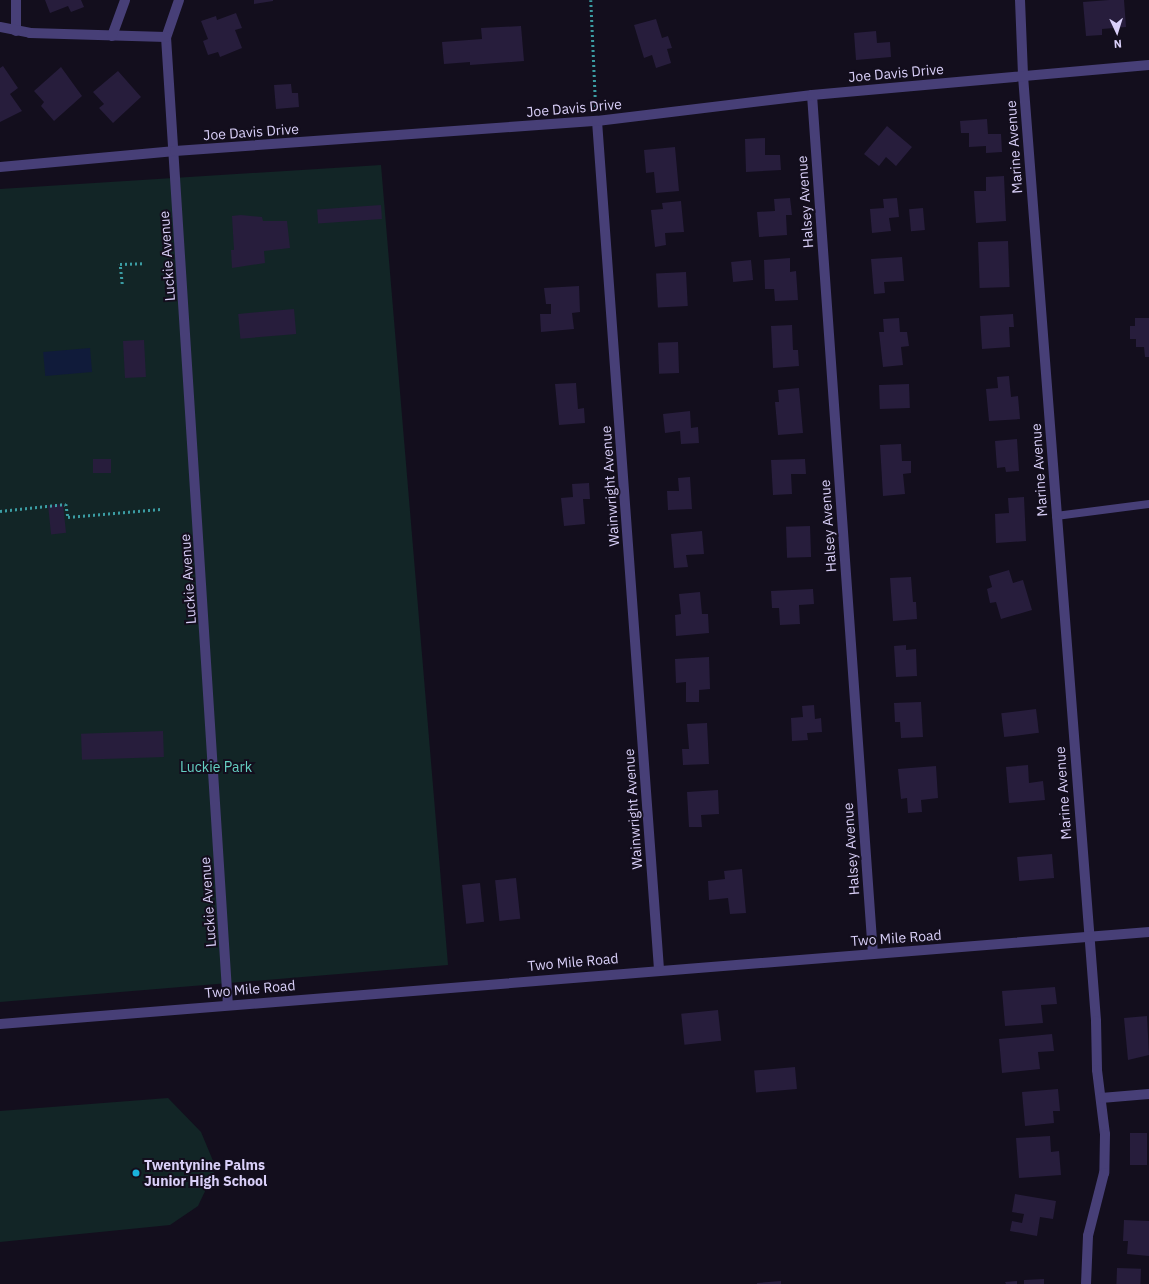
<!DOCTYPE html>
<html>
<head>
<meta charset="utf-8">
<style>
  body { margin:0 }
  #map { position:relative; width:1149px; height:1284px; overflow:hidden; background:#130e1d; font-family:"IBM Plex Sans",sans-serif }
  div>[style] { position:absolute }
  .green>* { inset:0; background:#122526 }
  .water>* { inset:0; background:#101b3a; transform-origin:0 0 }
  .building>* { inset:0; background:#271d3c; transform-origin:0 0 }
  .path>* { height:2.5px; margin-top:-1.25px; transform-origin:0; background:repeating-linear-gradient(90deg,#3b9da3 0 2px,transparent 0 5px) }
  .service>* { height:8px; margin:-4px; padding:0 4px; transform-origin:4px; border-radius:4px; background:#473f77 }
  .minor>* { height:10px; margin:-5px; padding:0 5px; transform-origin:5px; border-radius:5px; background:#473f77 }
  .tertiary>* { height:10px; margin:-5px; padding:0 5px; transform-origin:5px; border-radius:5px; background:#473f77 }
  .dots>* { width:11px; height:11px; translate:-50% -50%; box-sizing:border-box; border:2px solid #130e1d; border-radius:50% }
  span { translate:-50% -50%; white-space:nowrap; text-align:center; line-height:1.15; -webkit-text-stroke:4px #130e1d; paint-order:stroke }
  .street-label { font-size:14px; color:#dad0f9 }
  .park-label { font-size:14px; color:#65d0c2 }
  .poi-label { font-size:14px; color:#dad0f9; font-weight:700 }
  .left { translate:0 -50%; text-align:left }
  .north { position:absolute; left:1097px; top:12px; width:40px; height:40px; -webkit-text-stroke:3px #130e1d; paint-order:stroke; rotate:176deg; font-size:11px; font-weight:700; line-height:16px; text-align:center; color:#dad0f9 }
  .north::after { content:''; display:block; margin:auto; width:14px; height:18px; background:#dad0f9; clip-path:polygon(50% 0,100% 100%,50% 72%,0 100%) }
</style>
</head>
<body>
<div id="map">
  <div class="green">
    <div style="clip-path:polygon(381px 165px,448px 965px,0 1002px,0 189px)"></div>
    <div style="clip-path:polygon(168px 1098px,201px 1132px,216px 1168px,198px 1206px,170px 1225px,0 1242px,0 1111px)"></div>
  </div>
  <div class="water">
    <div style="left:90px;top:348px;width:24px;height:47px;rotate:85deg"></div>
  </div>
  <div class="building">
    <div style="clip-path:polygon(45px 0,81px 0,84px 7px,71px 12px,68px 6px,50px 13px)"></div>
    <div style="clip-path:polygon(254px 0,273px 0,273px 1px,254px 4px)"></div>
    <div style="clip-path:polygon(1109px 0,1124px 0,1126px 27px,1102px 29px,1102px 35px,1086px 36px,1083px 2px)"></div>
    <div style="clip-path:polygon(236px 13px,242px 28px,235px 30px,242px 48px,220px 57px,218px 52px,208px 55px,203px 41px,208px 39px,201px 21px,216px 16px,217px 20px)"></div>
    <div style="clip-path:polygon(656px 19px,662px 38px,668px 36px,672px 48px,667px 49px,671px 63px,656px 68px,652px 55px,644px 58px,634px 25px)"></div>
    <div style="clip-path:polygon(521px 26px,524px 61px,470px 65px,470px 62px,444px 64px,442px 42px,482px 39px,481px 28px)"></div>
    <div style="clip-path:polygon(876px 31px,877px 43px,890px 42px,891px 57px,856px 60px,854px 33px)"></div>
    <div style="clip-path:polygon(3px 66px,18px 88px,10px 94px,22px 111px,0 122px,0 68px)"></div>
    <div style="clip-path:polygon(61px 67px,82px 96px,54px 121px,41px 106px,44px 102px,34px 91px)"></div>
    <div style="clip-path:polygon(118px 71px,141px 97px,113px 123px,99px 108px,104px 104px,93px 92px)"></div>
    <div style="clip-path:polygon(291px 84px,292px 93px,298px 93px,299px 107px,276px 109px,274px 85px)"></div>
    <div style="clip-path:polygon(987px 119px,988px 134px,1001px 134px,1002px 152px,986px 153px,986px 146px,969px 147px,969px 133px,961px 133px,960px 121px)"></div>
    <div style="clip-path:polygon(887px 126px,912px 147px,896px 166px,886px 157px,879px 166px,864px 154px)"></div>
    <div style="clip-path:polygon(765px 138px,765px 155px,780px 155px,781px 170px,746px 172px,745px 139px)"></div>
    <div style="clip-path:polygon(675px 147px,679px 191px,656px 193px,654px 172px,646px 173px,644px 150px)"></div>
    <div style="clip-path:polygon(1004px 176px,1006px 221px,976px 223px,974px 191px,986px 191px,986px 177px)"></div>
    <div style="clip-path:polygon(790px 198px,792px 215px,786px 215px,787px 235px,759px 237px,757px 212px,775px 211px,774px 199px)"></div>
    <div style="clip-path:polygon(897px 198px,899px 217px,889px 218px,891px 231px,872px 233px,870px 209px,884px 208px,883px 199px)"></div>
    <div style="clip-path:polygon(681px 201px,684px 232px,665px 233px,666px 245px,655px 247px,651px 210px,663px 209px,662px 203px)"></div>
    <div style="left:381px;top:205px;width:14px;height:64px;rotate:86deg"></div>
    <div style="left:923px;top:208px;width:22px;height:14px;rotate:85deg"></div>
    <div style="clip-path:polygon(241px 215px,262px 217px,263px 221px,287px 221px,290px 248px,264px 251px,265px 263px,232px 268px,231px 250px,234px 250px,232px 216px)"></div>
    <div style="left:1008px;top:241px;width:46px;height:30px;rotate:88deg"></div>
    <div style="clip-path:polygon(902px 257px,904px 281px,884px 282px,885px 293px,874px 294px,871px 259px)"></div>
    <div style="clip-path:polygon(790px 258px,790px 272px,796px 271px,798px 300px,775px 301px,774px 289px,765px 289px,764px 260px)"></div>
    <div style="left:751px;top:260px;width:20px;height:20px;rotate:84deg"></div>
    <div style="left:686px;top:272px;width:34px;height:30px;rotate:87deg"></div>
    <div style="clip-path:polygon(579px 286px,580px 312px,572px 313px,574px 329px,541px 332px,540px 314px,551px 314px,551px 304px,546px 304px,544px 288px)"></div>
    <div style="left:294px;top:309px;width:25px;height:56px;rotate:85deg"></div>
    <div style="clip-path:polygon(1013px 314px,1014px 327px,1009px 327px,1010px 347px,982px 349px,980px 316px)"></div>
    <div style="clip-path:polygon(899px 318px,900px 332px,907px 332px,909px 346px,901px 347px,903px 365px,883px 367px,879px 332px,884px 332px,883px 319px)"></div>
    <div style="clip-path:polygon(1135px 318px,1149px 318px,1149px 357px,1145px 357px,1144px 347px,1136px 347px,1136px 339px,1130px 339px,1130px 326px,1135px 326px)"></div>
    <div style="clip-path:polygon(792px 325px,793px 350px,798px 350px,799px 366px,773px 368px,771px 326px)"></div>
    <div style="left:144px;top:340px;width:37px;height:21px;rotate:87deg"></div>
    <div style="left:678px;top:342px;width:31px;height:20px;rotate:88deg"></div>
    <div style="clip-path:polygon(1009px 376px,1011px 397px,1018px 396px,1020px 419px,989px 421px,986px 389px,998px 388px,997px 377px)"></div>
    <div style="clip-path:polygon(576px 383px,578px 409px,584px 408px,585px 423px,559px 425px,555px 384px)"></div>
    <div style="left:909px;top:384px;width:24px;height:30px;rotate:88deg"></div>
    <div style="clip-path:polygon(799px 388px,803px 433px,778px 435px,775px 402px,779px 402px,778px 390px)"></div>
    <div style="clip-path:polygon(690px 411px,691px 428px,698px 427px,699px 443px,681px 444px,680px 431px,665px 433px,663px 414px)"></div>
    <div style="clip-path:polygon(1017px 439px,1019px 471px,1006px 472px,1005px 467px,997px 468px,995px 441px)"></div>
    <div style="clip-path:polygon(901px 444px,902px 461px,911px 461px,911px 473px,903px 474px,905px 494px,883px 496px,880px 445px)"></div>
    <div style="left:93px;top:459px;width:18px;height:14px"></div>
    <div style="clip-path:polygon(805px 459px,806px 474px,791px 474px,792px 494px,773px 495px,771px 460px)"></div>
    <div style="clip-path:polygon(690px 477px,692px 509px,668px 510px,667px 491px,679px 491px,678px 478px)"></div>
    <div style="clip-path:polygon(589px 483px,590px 499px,583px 499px,585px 524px,564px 526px,561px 498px,573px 497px,572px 484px)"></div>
    <div style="clip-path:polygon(1024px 497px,1026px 541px,996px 543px,995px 514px,1009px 513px,1008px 498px)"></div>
    <div style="left:63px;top:504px;width:29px;height:15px;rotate:84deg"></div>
    <div style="left:810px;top:526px;width:31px;height:24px;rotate:88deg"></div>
    <div style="clip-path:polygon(702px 531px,704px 554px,686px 555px,688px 567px,674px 568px,671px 534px)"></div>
    <div style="clip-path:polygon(1009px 570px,1013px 583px,1023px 580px,1032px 610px,1001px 619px,996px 602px,990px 603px,987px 589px,992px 587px,989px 576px)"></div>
    <div style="clip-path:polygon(911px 577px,913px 602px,916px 602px,917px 619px,893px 621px,890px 578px)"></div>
    <div style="clip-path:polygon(813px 589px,814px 604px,799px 605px,800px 624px,780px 625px,779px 608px,772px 608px,771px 591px)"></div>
    <div style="clip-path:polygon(700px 592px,702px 614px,708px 614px,709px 633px,676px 636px,675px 615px,681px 614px,679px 594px)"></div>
    <div style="clip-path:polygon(906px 645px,906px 650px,916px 649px,917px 676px,896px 677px,894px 646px)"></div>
    <div style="clip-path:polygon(709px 657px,710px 689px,699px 690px,699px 702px,686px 702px,686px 682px,676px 683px,675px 659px)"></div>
    <div style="clip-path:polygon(921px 702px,923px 737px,901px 738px,900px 722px,895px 722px,894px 703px)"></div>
    <div style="clip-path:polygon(814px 705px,815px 719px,821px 718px,822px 732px,807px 733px,808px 740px,792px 741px,791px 718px,803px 717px,802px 706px)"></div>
    <div style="left:1036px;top:709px;width:24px;height:35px;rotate:83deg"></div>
    <div style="clip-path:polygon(707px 723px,709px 764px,683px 765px,682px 749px,689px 749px,687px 724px)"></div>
    <div style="left:163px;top:731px;width:26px;height:82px;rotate:88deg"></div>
    <div style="clip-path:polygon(1028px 765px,1029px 783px,1043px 781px,1045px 800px,1009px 803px,1006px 767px)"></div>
    <div style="clip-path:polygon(936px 766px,938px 798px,921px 800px,922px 812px,908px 813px,907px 798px,901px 799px,898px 769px)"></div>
    <div style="clip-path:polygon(718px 790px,719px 814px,701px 815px,702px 827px,689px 827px,687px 792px)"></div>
    <div style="left:1052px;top:854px;width:24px;height:35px;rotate:85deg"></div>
    <div style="clip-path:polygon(742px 869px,746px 913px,730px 914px,728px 898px,709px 900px,708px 881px,725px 879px,724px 871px)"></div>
    <div style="left:516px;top:878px;width:41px;height:21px;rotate:84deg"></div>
    <div style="left:480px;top:883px;width:39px;height:18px;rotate:84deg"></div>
    <div style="clip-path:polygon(1055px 987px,1057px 1004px,1041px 1005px,1043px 1023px,1005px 1026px,1002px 991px)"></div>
    <div style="left:718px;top:1010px;width:31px;height:37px;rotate:84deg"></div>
    <div style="clip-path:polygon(1147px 1016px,1149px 1055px,1128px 1060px,1124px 1018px)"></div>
    <div style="clip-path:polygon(1052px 1034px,1054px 1051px,1038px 1052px,1040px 1069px,1002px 1073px,999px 1039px)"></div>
    <div style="left:795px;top:1067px;width:22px;height:41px;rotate:85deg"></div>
    <div style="clip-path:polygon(1058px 1089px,1060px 1111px,1053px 1111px,1054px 1123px,1025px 1126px,1022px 1092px)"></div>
    <div style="left:1130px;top:1133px;width:17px;height:32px"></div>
    <div style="clip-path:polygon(1050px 1136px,1051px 1152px,1059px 1151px,1061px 1175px,1019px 1178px,1016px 1138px)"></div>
    <div style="clip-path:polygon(1015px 1194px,1056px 1201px,1053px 1219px,1040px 1217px,1037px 1236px,1010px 1231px,1012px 1221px,1022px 1223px,1024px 1214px,1012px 1212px)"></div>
    <div style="clip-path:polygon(1124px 1220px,1149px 1221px,1149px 1256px,1127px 1254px,1128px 1241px,1123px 1241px)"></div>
    <div style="left:1117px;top:1268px;width:24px;height:16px;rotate:2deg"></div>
    <div style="clip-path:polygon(1044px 1279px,1044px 1284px,1024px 1284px,1024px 1280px)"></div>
    <div style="clip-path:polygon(781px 1281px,781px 1284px,757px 1284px,757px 1283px)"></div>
    <div style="clip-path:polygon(1017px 1281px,1017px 1284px,1006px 1284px,1005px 1282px)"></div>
  </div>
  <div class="path">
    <div style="left:591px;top:0;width:109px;rotate:87.4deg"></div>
    <div style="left:122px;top:284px;width:20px;rotate:-96deg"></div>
    <div style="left:120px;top:264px;width:24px;rotate:-2deg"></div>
    <div style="left:0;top:511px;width:66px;rotate:-6.1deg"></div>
    <div style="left:66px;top:504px;width:13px;rotate:81deg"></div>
    <div style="left:68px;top:517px;width:93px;rotate:-4.9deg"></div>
  </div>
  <div class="service">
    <div style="left:1056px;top:516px;width:94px;rotate:-7.4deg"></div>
  </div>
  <div class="minor">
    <div style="left:16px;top:0;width:31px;rotate:90deg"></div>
    <div style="left:179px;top:0;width:39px;rotate:109deg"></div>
    <div style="left:166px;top:37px;width:970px;rotate:86.34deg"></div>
    <div style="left:1020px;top:0;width:76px;rotate:87.7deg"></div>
    <div style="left:1023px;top:76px;width:948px;rotate:85.58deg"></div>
    <div style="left:1096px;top:1021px;width:49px;rotate:88.8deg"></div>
    <div style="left:1097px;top:1070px;width:64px;rotate:82.9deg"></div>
    <div style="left:1105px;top:1134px;width:39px;rotate:91deg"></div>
    <div style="left:1104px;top:1173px;width:65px;rotate:104.3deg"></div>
    <div style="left:1088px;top:1236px;width:48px;rotate:92.4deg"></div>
    <div style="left:0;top:27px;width:31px;rotate:11deg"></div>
    <div style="left:30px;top:33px;width:136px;rotate:1.7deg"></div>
    <div style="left:112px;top:36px;width:38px;rotate:-70deg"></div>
    <div style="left:812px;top:95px;width:861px;rotate:85.94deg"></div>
    <div style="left:597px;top:121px;width:850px;rotate:85.82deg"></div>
    <div style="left:0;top:167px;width:176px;rotate:-5.2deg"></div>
    <div style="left:175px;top:151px;width:423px;rotate:-4.1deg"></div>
    <div style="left:597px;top:121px;width:217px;rotate:-6.9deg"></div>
    <div style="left:812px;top:95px;width:338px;rotate:-5.1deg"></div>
    <div style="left:1101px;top:1098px;width:48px;rotate:-4.8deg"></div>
  </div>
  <div class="tertiary">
    <div style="left:0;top:1024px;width:1153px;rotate:-4.58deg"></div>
  </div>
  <div class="dots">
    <div style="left:136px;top:1173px;background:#1ab1dc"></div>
  </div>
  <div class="street-label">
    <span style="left:896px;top:73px;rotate:-5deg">Joe Davis Drive</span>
    <span style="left:574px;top:108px;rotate:-5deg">Joe Davis Drive</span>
    <span style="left:251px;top:132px;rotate:-4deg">Joe Davis Drive</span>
    <span style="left:1014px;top:147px;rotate:-94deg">Marine Avenue</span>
    <span style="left:805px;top:202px;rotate:-94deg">Halsey Avenue</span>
    <span style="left:167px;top:256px;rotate:-94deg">Luckie Avenue</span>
    <span style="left:1039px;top:470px;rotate:-94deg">Marine Avenue</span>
    <span style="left:610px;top:486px;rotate:-94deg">Wainwright Avenue</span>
    <span style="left:828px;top:526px;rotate:-94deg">Halsey Avenue</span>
    <span style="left:188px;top:579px;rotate:-94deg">Luckie Avenue</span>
    <span style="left:1063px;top:793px;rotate:-94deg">Marine Avenue</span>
    <span style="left:633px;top:809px;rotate:-94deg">Wainwright Avenue</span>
    <span style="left:851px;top:849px;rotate:-94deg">Halsey Avenue</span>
    <span style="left:208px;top:902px;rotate:-94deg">Luckie Avenue</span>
    <span style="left:896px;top:938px;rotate:-4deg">Two Mile Road</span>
    <span style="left:573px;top:962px;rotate:-5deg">Two Mile Road</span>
    <span style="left:250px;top:989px;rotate:-5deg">Two Mile Road</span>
  </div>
  <div class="park-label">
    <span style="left:216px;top:767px">Luckie Park</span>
  </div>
  <div class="poi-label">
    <span class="left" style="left:144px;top:1173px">Twentynine Palms<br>Junior High School</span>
  </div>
  <div class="north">N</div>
</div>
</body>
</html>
